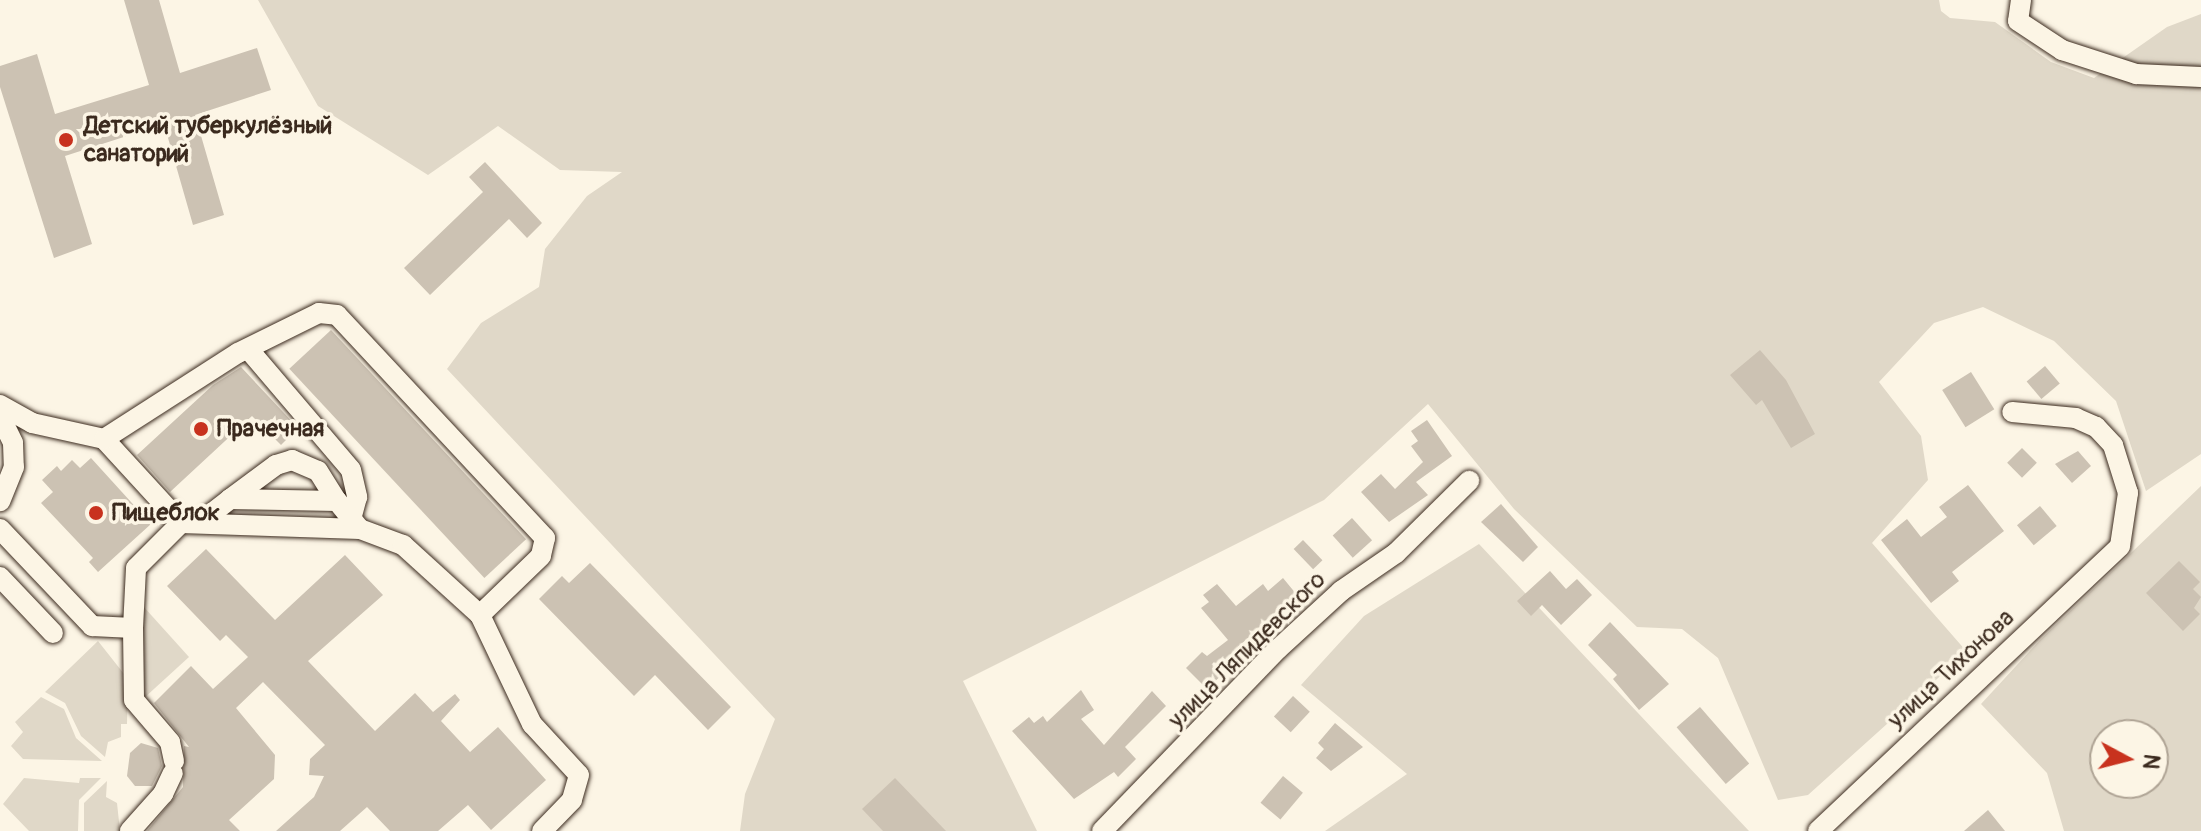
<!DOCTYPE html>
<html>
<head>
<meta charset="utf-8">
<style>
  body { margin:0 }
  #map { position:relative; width:2201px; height:831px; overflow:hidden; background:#fcf5e5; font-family:Pangolin,sans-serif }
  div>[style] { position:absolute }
  .green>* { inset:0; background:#e0d8c8 }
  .building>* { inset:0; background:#ccc2b3; transform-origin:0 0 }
  .roads { filter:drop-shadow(0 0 2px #3b2a1e) drop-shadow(0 0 2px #3b2a1e) }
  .minor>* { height:20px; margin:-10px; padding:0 10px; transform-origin:10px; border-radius:10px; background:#fcf5e5 }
  .dots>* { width:22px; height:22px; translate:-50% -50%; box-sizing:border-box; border:4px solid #fcf5e5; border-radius:50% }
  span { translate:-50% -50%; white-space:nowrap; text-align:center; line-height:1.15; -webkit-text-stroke:7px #fcf5e5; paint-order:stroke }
  .poi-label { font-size:24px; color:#3b2a1e; font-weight:700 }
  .left { translate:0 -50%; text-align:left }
  .street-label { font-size:24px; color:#3b2a1e }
  .north { position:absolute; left:2089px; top:719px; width:80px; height:80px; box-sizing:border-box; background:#fcf5e5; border:2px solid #afa495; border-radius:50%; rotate:97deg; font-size:22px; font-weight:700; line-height:32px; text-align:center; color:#3b2a1e }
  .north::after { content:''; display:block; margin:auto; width:28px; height:36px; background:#c8321e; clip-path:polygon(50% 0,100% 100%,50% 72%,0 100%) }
</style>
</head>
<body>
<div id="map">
  <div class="green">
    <div style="clip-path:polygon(258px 0,1939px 0,1941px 11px,1950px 18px,1995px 22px,2051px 62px,2094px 78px,2167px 27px,2201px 14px,2201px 454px,2146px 491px,2116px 401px,2054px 341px,1983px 307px,1934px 323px,1879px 382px,1921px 436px,1928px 480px,1872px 543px,1967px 652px,1808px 795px,1778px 800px,1718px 658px,1682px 629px,1637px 627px,1514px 509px,1428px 404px,1324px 500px,963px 681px,1037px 831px,740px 831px,745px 794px,775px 719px,447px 369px,481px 323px,539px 287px,545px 249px,587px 196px,622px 172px,560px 170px,498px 126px,428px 175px,318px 106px)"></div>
    <div style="clip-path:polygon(evenodd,2201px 486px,2201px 831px,2064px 831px,2047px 773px,1981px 704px,2040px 640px,2201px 486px,2105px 735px,2153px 735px,2153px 783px,2105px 783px,2105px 735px)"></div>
    <div style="clip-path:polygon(1479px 544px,1749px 831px,1325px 831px,1407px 774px,1301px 685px,1364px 616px)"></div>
    <div style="clip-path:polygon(143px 606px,189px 657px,143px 699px)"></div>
    <div style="clip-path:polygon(98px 641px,128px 679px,127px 724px,121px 724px,121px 737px,108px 742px,105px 757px,81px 736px,65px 703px,45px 692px)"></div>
    <div style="clip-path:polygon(41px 697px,64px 709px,76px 738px,102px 761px,23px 759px,11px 746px,23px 732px,15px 722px)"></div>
    <div style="clip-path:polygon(24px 778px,79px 783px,80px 778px,101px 778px,79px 800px,78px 831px,29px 831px,3px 804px)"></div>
    <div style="clip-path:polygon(107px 781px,106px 797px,117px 803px,120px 831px,84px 831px,84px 803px)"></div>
  </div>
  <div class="building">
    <div style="clip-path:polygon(124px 0,159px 0,180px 73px,257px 48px,271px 90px,195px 115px,224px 215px,193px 225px,164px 124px,65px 156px,92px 244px,54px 258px,0 87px,0 66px,37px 54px,55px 114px,149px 85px)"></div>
    <div style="clip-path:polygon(485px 162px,542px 223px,527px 238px,509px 219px,430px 295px,404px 268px,483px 192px,469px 177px)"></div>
    <div style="left:331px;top:330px;width:286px;height:57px;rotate:47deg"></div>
    <div style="clip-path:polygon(1760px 350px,1786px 380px,1815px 434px,1791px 448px,1762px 400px,1756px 405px,1730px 375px)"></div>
    <div style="left:2045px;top:366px;width:23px;height:24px;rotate:50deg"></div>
    <div style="clip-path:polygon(241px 367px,298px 428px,281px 445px,252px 416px,170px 492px,137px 455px,213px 385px)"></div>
    <div style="left:1971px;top:372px;width:44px;height:34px;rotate:58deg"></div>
    <div style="clip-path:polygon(1427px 420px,1452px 456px,1416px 482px,1428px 495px,1389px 522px,1361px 492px,1381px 474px,1395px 489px,1423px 462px,1411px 446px,1418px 441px,1411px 431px)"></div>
    <div style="left:2022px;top:448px;width:21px;height:21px;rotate:45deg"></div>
    <div style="clip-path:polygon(2078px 451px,2091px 466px,2072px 483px,2055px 464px)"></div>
    <div style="clip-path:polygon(91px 458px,151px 524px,98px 572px,89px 562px,93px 558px,41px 503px,53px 492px,42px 480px,57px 466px,61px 471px,72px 460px,80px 468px)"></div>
    <div style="clip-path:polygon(1968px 485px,2004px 531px,1952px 572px,1959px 581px,1931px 603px,1881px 540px,1907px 519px,1921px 537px,1947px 517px,1939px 507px)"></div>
    <div style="clip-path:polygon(1501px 504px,1538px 547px,1523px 562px,1481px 522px)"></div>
    <div style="left:2040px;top:506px;width:26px;height:30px;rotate:50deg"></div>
    <div style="left:1352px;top:518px;width:30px;height:26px;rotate:48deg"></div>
    <div style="left:1303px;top:540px;width:28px;height:13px;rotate:46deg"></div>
    <div style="clip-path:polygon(206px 549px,275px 620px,345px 555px,383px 595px,308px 661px,375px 731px,415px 693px,433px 712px,455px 694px,460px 700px,441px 721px,470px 752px,498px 727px,546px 780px,491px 830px,468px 805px,438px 831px,390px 831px,367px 807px,340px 831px,276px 831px,314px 797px,324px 776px,309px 775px,310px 759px,325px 745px,263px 682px,236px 708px,275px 755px,274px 779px,229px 820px,240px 831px,147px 831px,183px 787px,184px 746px,189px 747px,154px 703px,191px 666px,213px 689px,248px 657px,226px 635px,220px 641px,167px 586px)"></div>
    <div style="clip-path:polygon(2179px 561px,2200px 582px,2193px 589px,2201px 597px,2194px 608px,2200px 614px,2183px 631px,2146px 593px)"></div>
    <div style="clip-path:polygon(590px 563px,731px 707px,708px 730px,655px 675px,634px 696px,539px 599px,562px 576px,569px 583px)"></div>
    <div style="clip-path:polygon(1550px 571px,1566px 589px,1577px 579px,1592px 595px,1561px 625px,1542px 605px,1531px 616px,1517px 601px)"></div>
    <div style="clip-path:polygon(1283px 578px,1297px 595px,1303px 591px,1311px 600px,1298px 611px,1291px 602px,1258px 629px,1238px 647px,1247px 660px,1232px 671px,1229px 668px,1207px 689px,1186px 668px,1202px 652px,1207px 656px,1228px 640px,1201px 608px,1209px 602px,1203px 595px,1217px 584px,1236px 606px,1263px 584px,1268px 591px)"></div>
    <div style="clip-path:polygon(1610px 622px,1669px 684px,1639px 710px,1613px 679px,1617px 675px,1588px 645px)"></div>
    <div style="clip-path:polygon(1081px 690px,1094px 710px,1081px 719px,1104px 745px,1152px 691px,1166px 706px,1125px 747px,1136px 759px,1118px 777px,1114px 772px,1074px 799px,1012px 731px,1029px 717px,1034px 723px,1043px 716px,1047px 722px)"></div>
    <div style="left:1293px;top:696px;width:23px;height:28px;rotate:43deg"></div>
    <div style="left:1700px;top:707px;width:75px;height:31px;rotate:49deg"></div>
    <div style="clip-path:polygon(1335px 723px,1363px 747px,1331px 771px,1316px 758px,1324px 749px,1318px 743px)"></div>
    <div style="clip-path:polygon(141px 743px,158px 748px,162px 766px,152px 786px,135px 786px,127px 776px,130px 753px)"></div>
    <div style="left:1283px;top:776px;width:26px;height:35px;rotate:40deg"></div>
    <div style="clip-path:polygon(895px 778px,946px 831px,883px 831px,862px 809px)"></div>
    <div style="clip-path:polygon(1988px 810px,2005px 831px,1964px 831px)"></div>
  </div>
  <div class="roads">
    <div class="minor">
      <div style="left:2021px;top:0;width:21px;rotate:98deg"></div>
      <div style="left:2018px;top:21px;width:53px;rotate:33.4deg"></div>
      <div style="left:2062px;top:50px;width:78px;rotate:18deg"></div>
      <div style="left:2136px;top:74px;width:65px;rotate:2.6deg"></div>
      <div style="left:249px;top:350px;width:157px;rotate:49.6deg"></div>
      <div style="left:351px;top:470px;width:28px;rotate:77deg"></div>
      <div style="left:357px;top:497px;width:23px;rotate:105deg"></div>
      <div style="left:0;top:405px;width:37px;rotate:29deg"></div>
      <div style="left:32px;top:423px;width:74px;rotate:12.5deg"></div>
      <div style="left:104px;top:439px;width:114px;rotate:47.5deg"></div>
      <div style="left:181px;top:523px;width:179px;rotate:1.9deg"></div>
      <div style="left:360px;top:529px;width:46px;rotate:20.4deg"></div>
      <div style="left:403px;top:545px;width:104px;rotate:42.3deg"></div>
      <div style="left:480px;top:615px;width:121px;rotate:64.5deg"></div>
      <div style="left:532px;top:724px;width:69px;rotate:47.3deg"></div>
      <div style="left:579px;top:775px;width:26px;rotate:106deg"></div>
      <div style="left:572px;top:800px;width:43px;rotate:134.1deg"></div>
      <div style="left:0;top:416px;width:30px;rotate:64deg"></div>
      <div style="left:13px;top:443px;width:24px;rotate:88deg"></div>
      <div style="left:14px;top:467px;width:37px;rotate:112deg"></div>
      <div style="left:104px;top:439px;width:159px;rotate:-32.7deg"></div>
      <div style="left:238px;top:353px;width:90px;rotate:-26.3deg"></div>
      <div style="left:319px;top:313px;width:18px;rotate:6deg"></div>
      <div style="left:337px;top:315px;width:305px;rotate:47deg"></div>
      <div style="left:545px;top:538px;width:18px;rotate:103deg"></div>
      <div style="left:541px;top:556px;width:85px;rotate:136deg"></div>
      <div style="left:230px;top:499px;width:57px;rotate:-36.5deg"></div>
      <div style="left:276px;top:465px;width:17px;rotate:-17deg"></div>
      <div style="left:292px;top:460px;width:28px;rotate:23deg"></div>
      <div style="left:318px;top:471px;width:36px;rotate:58deg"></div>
      <div style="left:202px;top:521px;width:36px;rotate:-38deg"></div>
      <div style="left:230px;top:499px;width:107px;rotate:1.1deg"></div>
      <div style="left:337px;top:501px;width:33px;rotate:51deg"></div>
      <div style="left:0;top:529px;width:134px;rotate:46.5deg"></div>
      <div style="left:92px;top:626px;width:41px;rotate:2.8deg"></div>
      <div style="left:0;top:577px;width:77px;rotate:46.6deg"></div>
      <div style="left:174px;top:761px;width:19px;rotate:-102deg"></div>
      <div style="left:170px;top:742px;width:55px;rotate:-130.6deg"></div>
      <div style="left:134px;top:700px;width:72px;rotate:-90.8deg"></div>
      <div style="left:133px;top:628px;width:60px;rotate:-87.1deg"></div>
      <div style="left:136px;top:568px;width:64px;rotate:-45deg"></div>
      <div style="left:130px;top:831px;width:50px;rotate:-48.3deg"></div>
      <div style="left:163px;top:794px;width:23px;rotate:-65deg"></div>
      <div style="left:1102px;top:831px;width:253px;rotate:-46deg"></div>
      <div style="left:1278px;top:649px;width:86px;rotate:-42.6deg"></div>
      <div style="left:1341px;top:591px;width:67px;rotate:-34.6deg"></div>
      <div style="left:1396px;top:553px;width:103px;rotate:-44.6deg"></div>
      <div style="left:1818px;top:831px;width:415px;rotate:-43.3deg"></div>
      <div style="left:2120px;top:546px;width:54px;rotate:-81.4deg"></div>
      <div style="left:2128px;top:493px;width:50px;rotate:-107.4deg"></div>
      <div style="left:2113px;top:445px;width:25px;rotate:-133deg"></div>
      <div style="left:2096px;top:427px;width:22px;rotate:-156deg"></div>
      <div style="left:2076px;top:418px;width:64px;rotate:-174.6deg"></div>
    </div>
  </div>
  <div class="dots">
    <div style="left:66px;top:140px;background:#c8321e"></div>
    <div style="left:201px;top:429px;background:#c8321e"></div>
    <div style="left:96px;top:513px;background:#c8321e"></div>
  </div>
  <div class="poi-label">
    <span class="left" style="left:84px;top:140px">Детский туберкулёзный<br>санаторий</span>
    <span class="left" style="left:217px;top:429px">Прачечная</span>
    <span class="left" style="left:112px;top:513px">Пищеблок</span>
  </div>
  <div class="street-label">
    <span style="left:1247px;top:650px;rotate:-45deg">улица Ляпидевского</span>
    <span style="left:1951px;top:669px;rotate:-43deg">улица Тихонова</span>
  </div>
  <div class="north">N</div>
</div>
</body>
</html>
